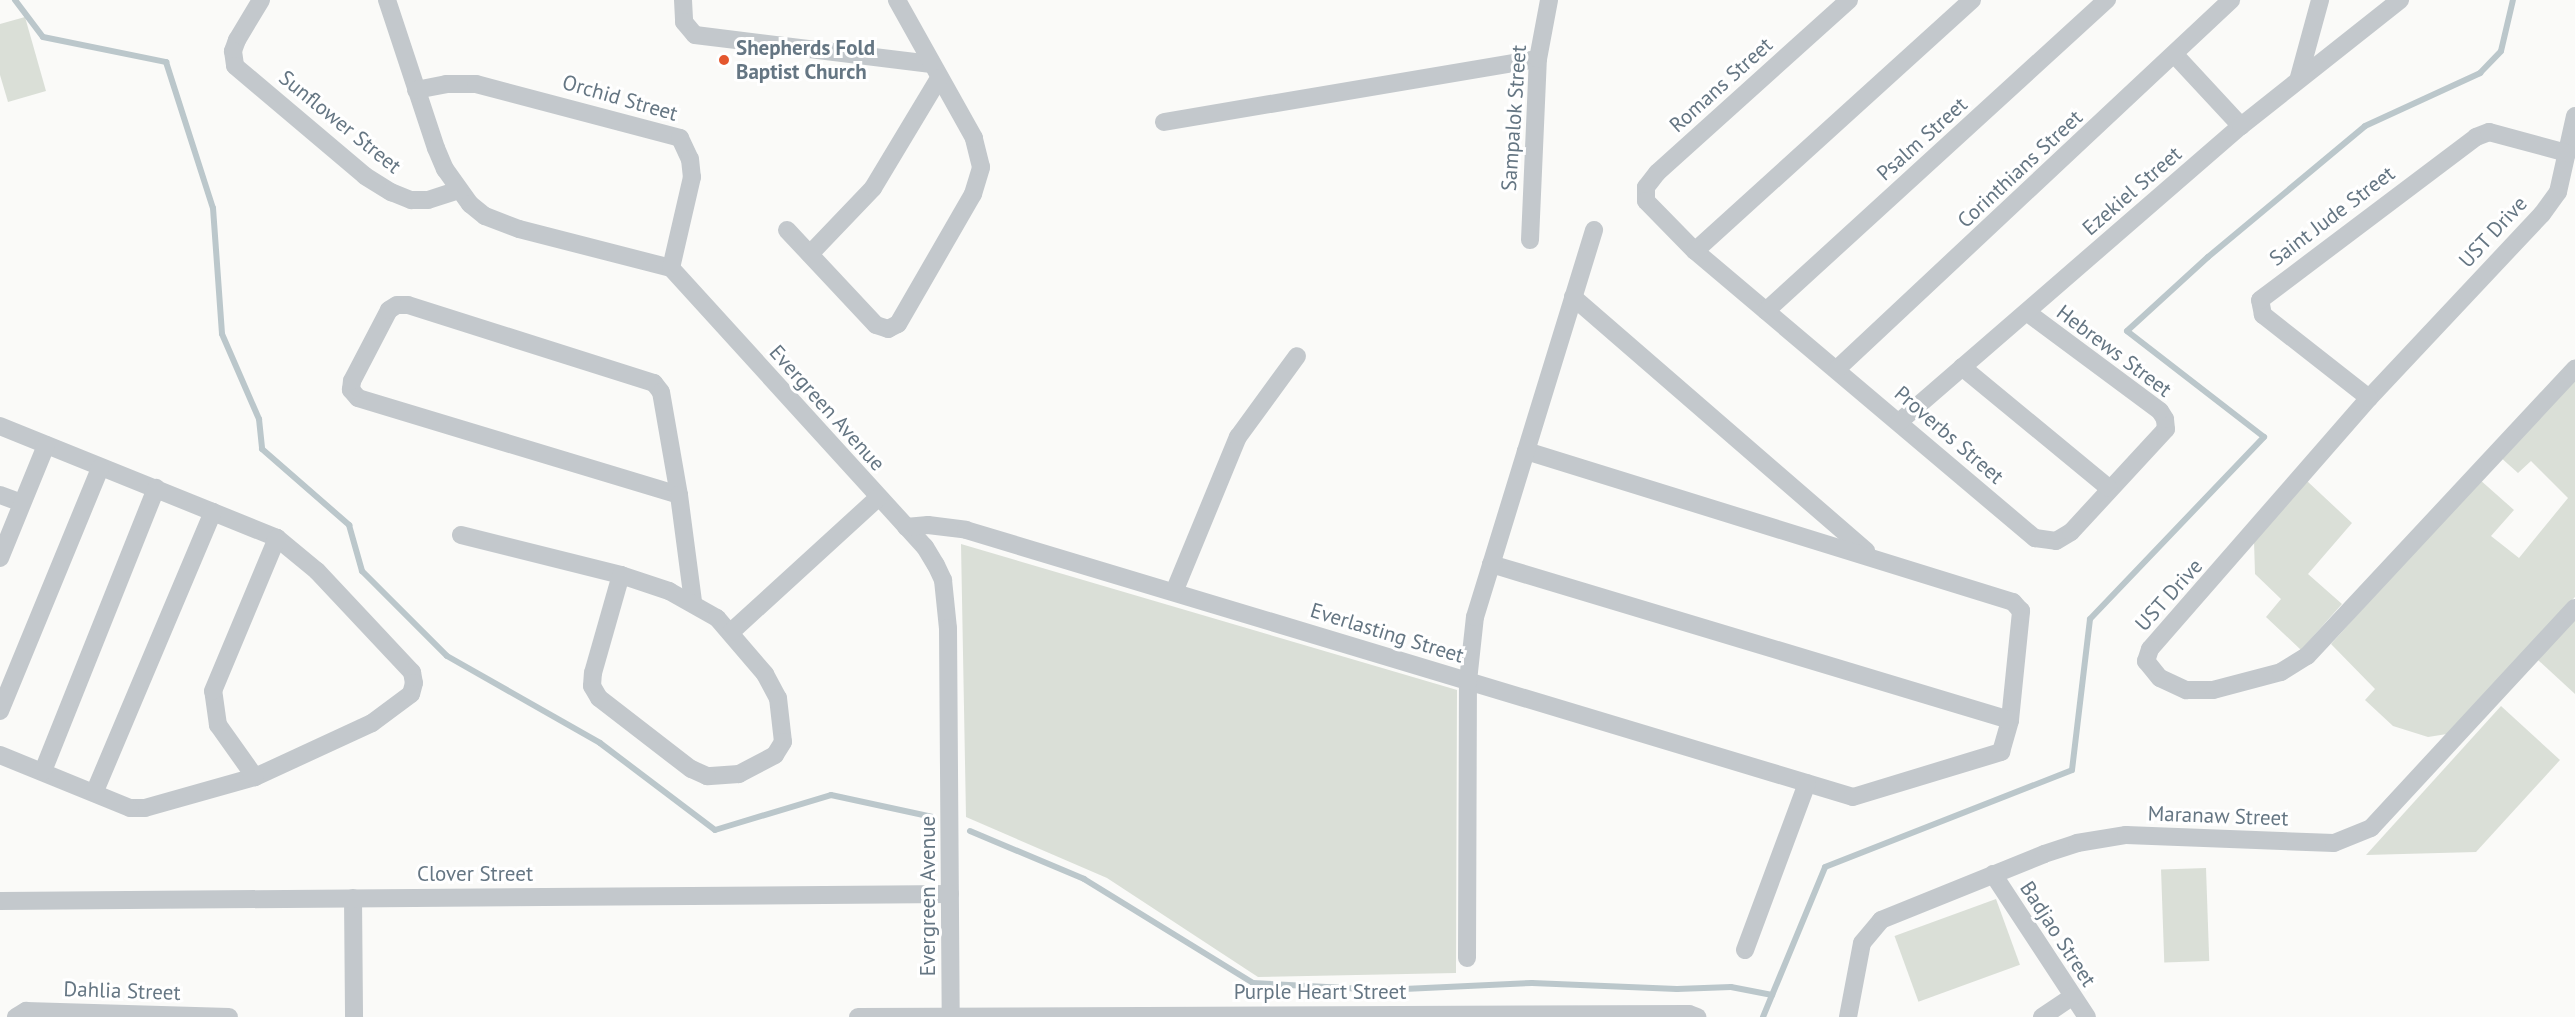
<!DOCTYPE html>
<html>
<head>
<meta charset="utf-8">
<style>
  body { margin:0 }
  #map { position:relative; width:2575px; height:1017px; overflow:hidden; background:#fafaf8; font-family:"PT Sans",sans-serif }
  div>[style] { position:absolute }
  .green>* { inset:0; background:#dadfd7; transform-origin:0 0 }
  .stream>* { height:6px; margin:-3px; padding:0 3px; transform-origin:3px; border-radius:3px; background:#bbc7cb }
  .street>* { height:18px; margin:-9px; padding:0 9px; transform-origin:9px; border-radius:9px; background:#c3c8cc }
  .dots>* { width:16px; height:16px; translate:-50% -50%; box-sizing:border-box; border:3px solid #fff; border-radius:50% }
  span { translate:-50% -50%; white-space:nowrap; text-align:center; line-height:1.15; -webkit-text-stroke:6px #fff; paint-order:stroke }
  .poi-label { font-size:21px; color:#657683; font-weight:700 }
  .left { translate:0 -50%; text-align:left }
  .street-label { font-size:21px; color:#657683 }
</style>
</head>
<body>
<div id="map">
  <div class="green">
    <div style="clip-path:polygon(25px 17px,46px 91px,8px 102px,0 75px,0 24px)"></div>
    <div style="clip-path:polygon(2575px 377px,2575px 597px,2447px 734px,2428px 737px,2393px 726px,2365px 700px,2375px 689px,2331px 644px,2479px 479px,2514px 510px,2491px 536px,2519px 558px,2568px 498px,2531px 461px,2518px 473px,2499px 456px)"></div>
    <div style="clip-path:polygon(2307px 481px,2352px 523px,2308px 574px,2342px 604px,2301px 650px,2266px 617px,2281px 599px,2255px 574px,2254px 541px)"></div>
    <div style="clip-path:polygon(961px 544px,1457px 690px,1456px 973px,1258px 977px,1107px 878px,966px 817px)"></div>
    <div style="clip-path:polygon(2575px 608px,2575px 694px,2538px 660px)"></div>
    <div style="clip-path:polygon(2501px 706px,2560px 760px,2476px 852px,2366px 855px)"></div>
    <div style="left:2206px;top:868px;width:93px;height:45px;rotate:88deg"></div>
    <div style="left:1996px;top:899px;width:70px;height:108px;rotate:70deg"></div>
  </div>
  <div class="stream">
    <div style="left:15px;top:0;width:46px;rotate:52.9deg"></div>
    <div style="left:43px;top:37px;width:126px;rotate:11.5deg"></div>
    <div style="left:166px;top:62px;width:153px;rotate:72.2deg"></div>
    <div style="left:213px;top:208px;width:126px;rotate:85.9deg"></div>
    <div style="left:222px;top:334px;width:93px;rotate:66.5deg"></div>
    <div style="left:259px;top:419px;width:30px;rotate:84deg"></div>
    <div style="left:262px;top:449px;width:116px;rotate:41.1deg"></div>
    <div style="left:349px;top:525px;width:48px;rotate:74.2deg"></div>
    <div style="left:362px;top:571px;width:120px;rotate:45deg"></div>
    <div style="left:447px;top:656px;width:176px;rotate:29.6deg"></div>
    <div style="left:600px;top:743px;width:144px;rotate:37.1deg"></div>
    <div style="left:715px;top:830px;width:121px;rotate:-16.8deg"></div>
    <div style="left:831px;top:795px;width:104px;rotate:12.2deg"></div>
    <div style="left:970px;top:831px;width:124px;rotate:22.8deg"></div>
    <div style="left:1084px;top:879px;width:198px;rotate:31.6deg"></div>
    <div style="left:1253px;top:983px;width:130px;rotate:3.1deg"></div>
    <div style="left:1383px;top:990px;width:149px;rotate:-2.7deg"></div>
    <div style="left:1532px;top:983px;width:145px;rotate:2.4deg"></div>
    <div style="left:1677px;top:989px;width:54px;rotate:-2.1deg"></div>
    <div style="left:1731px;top:987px;width:42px;rotate:11deg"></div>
    <div style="left:1763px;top:1017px;width:162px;rotate:-67.5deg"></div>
    <div style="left:1825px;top:867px;width:265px;rotate:-21.4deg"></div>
    <div style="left:2072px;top:770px;width:152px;rotate:-83.2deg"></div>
    <div style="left:2090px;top:619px;width:252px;rotate:-46.3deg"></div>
    <div style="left:2264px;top:437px;width:173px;rotate:-142.3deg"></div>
    <div style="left:2127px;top:331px;width:110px;rotate:-42.4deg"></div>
    <div style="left:2208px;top:257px;width:204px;rotate:-39.8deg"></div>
    <div style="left:2365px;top:126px;width:127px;rotate:-24.7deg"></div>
    <div style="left:2480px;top:73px;width:30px;rotate:-46deg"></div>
    <div style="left:2501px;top:51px;width:52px;rotate:-76.8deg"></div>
  </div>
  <div class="street">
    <div style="left:261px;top:0;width:47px;rotate:121deg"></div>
    <div style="left:237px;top:40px;width:12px;rotate:110deg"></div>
    <div style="left:233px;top:51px;width:15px;rotate:82deg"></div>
    <div style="left:235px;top:66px;width:170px;rotate:40.2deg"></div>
    <div style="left:365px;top:176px;width:31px;rotate:32deg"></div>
    <div style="left:391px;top:192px;width:22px;rotate:22deg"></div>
    <div style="left:411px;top:200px;width:17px"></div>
    <div style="left:428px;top:200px;width:32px;rotate:-18deg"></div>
    <div style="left:387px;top:0;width:156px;rotate:71.7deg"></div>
    <div style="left:436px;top:148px;width:23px;rotate:67deg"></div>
    <div style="left:445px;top:169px;width:43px;rotate:54.5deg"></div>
    <div style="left:470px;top:204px;width:19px;rotate:39deg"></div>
    <div style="left:485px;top:216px;width:36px;rotate:21deg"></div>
    <div style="left:519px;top:229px;width:157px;rotate:14.4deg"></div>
    <div style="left:671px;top:268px;width:377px;rotate:47.7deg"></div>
    <div style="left:925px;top:547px;width:21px;rotate:59deg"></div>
    <div style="left:936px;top:565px;width:17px;rotate:65deg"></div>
    <div style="left:943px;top:580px;width:48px;rotate:84.1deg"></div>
    <div style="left:948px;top:628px;width:389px;rotate:89.6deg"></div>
    <div style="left:683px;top:0;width:22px;rotate:87deg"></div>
    <div style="left:684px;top:22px;width:17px;rotate:50deg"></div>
    <div style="left:695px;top:35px;width:238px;rotate:7deg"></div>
    <div style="left:1849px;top:0;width:258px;rotate:138deg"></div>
    <div style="left:1657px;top:173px;width:18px;rotate:128deg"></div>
    <div style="left:1646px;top:187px;width:14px;rotate:90deg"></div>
    <div style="left:1646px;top:201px;width:70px;rotate:45.6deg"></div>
    <div style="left:1695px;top:251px;width:445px;rotate:40.2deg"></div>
    <div style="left:2035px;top:538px;width:21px;rotate:8deg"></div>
    <div style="left:2056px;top:541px;width:17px;rotate:-31deg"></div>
    <div style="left:2071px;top:532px;width:140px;rotate:-47.3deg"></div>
    <div style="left:2166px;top:429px;width:10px;rotate:-96deg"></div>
    <div style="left:2165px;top:419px;width:9px;rotate:-122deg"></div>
    <div style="left:2160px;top:411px;width:164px;rotate:-143.4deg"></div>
    <div style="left:2175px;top:55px;width:97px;rotate:47.1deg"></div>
    <div style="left:2299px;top:77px;width:80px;rotate:-74.7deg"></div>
    <div style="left:416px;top:90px;width:31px;rotate:-11deg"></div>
    <div style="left:446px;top:84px;width:30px"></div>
    <div style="left:476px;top:84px;width:211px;rotate:14.8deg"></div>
    <div style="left:680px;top:138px;width:23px;rotate:65deg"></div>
    <div style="left:690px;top:159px;width:18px;rotate:84deg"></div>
    <div style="left:692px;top:177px;width:93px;rotate:103deg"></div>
    <div style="left:2575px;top:116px;width:78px;rotate:102.6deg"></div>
    <div style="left:2558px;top:192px;width:27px;rotate:126deg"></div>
    <div style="left:2542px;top:214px;width:253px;rotate:133.2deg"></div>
    <div style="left:2369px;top:398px;width:333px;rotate:131.1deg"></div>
    <div style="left:2150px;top:649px;width:13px;rotate:108deg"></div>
    <div style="left:2146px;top:661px;width:22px;rotate:51deg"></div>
    <div style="left:2160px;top:678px;width:29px;rotate:25deg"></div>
    <div style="left:2186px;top:690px;width:27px"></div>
    <div style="left:2213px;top:690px;width:70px;rotate:-14.8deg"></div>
    <div style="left:2281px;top:672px;width:31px;rotate:-32deg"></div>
    <div style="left:2307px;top:656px;width:393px;rotate:-47deg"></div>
    <div style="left:1164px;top:122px;width:379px;rotate:-9.6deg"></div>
    <div style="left:787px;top:230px;width:130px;rotate:46.9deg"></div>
    <div style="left:876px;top:325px;width:13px;rotate:18deg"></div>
    <div style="left:888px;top:329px;width:11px;rotate:-27deg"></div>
    <div style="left:898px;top:324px;width:150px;rotate:-60deg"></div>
    <div style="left:973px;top:194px;width:28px;rotate:-73deg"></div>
    <div style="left:981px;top:167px;width:30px;rotate:-104deg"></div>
    <div style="left:974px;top:138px;width:158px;rotate:-119.2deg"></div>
    <div style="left:1530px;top:240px;width:181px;rotate:-87.5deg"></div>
    <div style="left:1538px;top:59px;width:60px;rotate:-79.4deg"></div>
    <div style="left:1695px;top:251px;width:374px;rotate:-42.2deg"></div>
    <div style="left:810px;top:254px;width:91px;rotate:-46.3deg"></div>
    <div style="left:873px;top:188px;width:128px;rotate:-59deg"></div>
    <div style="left:1573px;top:297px;width:388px;rotate:40.9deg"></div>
    <div style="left:1766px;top:311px;width:462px;rotate:-42.4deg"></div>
    <div style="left:1962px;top:367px;width:190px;rotate:39.5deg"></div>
    <div style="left:1837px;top:369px;width:540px;rotate:-43.12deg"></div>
    <div style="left:2369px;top:398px;width:135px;rotate:-141.9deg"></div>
    <div style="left:2263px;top:315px;width:15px;rotate:-101deg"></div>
    <div style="left:2260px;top:300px;width:271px;rotate:-37deg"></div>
    <div style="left:2476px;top:137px;width:14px;rotate:-21deg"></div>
    <div style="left:2489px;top:132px;width:81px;rotate:15.1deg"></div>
    <div style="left:1899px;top:422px;width:452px;rotate:-40.9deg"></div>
    <div style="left:2241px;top:126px;width:203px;rotate:-38.4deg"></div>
    <div style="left:0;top:426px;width:299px;rotate:22deg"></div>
    <div style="left:277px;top:538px;width:52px;rotate:39.5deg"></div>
    <div style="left:317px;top:571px;width:139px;rotate:46.8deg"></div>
    <div style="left:412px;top:672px;width:11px;rotate:80deg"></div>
    <div style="left:414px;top:683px;width:11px;rotate:105deg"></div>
    <div style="left:411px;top:694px;width:49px;rotate:143.4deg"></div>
    <div style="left:372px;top:723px;width:129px;rotate:155.2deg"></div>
    <div style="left:255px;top:777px;width:114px;rotate:164.3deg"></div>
    <div style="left:145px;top:808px;width:15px;rotate:180deg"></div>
    <div style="left:130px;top:808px;width:140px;rotate:-157.8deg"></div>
    <div style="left:0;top:495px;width:23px;rotate:20deg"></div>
    <div style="left:679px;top:495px;width:335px;rotate:-163.2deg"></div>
    <div style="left:358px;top:398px;width:11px;rotate:-131deg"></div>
    <div style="left:351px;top:390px;width:9px;rotate:-84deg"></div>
    <div style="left:352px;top:381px;width:80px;rotate:-62.5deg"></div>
    <div style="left:389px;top:310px;width:9px;rotate:-32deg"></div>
    <div style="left:397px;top:305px;width:11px"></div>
    <div style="left:408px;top:305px;width:258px;rotate:17.6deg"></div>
    <div style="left:654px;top:383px;width:11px;rotate:52deg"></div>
    <div style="left:661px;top:392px;width:105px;rotate:80.1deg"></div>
    <div style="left:679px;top:495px;width:108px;rotate:82.5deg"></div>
    <div style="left:906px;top:527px;width:22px;rotate:-5deg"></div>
    <div style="left:928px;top:525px;width:38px;rotate:7deg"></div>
    <div style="left:966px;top:530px;width:926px;rotate:16.75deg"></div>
    <div style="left:1853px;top:797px;width:155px;rotate:-16.9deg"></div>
    <div style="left:2001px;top:752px;width:33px;rotate:-74deg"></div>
    <div style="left:2010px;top:720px;width:110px;rotate:-84.2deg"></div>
    <div style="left:2021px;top:611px;width:12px;rotate:-132deg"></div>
    <div style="left:2013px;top:602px;width:510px;rotate:-162.77deg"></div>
    <div style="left:461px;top:535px;width:165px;rotate:14deg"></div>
    <div style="left:621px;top:575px;width:51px;rotate:18.4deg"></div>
    <div style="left:669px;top:591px;width:55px;rotate:29.4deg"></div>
    <div style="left:717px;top:618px;width:74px;rotate:49.4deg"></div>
    <div style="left:765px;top:674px;width:27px;rotate:62deg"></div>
    <div style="left:778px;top:698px;width:44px;rotate:83.5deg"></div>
    <div style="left:783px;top:742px;width:15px;rotate:122deg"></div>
    <div style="left:775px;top:755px;width:41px;rotate:152.2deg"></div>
    <div style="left:739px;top:774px;width:32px;rotate:176deg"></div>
    <div style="left:707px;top:776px;width:17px;rotate:-156deg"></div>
    <div style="left:691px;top:769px;width:116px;rotate:-142.3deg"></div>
    <div style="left:599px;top:698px;width:14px;rotate:-120deg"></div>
    <div style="left:592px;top:686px;width:13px;rotate:-86deg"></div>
    <div style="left:593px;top:673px;width:102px;rotate:-74.1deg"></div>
    <div style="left:0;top:558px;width:122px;rotate:-67.8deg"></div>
    <div style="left:1491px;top:564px;width:542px;rotate:16.73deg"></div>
    <div style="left:1174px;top:592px;width:168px;rotate:-67.6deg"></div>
    <div style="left:1238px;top:437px;width:100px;rotate:-53.9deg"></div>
    <div style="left:731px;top:632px;width:200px;rotate:-42.4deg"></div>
    <div style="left:0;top:711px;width:263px;rotate:-67.6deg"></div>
    <div style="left:43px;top:771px;width:305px;rotate:-68.2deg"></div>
    <div style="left:255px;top:777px;width:64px;rotate:-125.4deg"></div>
    <div style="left:218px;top:725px;width:34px;rotate:-98deg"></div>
    <div style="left:213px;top:691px;width:166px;rotate:-67.3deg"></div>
    <div style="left:95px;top:791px;width:303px;rotate:-67.1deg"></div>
    <div style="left:1993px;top:874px;width:171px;rotate:56.7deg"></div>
    <div style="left:353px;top:898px;width:119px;rotate:89.5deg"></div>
    <div style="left:0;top:901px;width:950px;rotate:-0.42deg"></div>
    <div style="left:1745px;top:950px;width:178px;rotate:-69.6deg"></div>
    <div style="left:1467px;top:958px;width:277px;rotate:-89.8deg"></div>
    <div style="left:1468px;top:681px;width:64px;rotate:-83.8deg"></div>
    <div style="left:1475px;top:617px;width:405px;rotate:-72.9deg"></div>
    <div style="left:16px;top:1017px;width:12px;rotate:-31deg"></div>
    <div style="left:26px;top:1011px;width:203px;rotate:1.7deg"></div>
    <div style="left:858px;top:1017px;width:831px;rotate:-0.21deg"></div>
    <div style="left:1689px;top:1014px;width:9px;rotate:21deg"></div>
    <div style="left:1848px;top:1017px;width:75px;rotate:-79.3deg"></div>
    <div style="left:1862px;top:943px;width:30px;rotate:-50deg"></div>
    <div style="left:1881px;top:920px;width:176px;rotate:-22deg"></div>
    <div style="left:2044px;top:854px;width:35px;rotate:-18deg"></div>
    <div style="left:2077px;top:843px;width:50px;rotate:-9.3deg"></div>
    <div style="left:2126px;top:835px;width:208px;rotate:2.2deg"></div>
    <div style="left:2334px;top:843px;width:40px;rotate:-22deg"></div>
    <div style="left:2371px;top:828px;width:300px;rotate:-47.2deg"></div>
    <div style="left:2042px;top:1017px;width:36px;rotate:-34deg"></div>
  </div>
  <div class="dots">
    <div style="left:724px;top:60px;background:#e4572e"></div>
  </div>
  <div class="poi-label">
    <span class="left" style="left:736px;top:60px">Shepherds Fold<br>Baptist Church</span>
  </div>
  <div class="street-label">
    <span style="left:1721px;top:85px;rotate:-42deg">Romans Street</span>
    <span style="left:620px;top:98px;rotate:16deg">Orchid Street</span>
    <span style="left:1514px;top:118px;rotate:-86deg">Sampalok Street</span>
    <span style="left:340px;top:122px;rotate:39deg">Sunflower Street</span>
    <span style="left:1922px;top:139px;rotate:-42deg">Psalm Street</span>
    <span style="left:2020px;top:169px;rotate:-43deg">Corinthians Street</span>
    <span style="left:2132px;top:191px;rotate:-41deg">Ezekiel Street</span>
    <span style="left:2332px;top:216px;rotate:-37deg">Saint Jude Street</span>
    <span style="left:2493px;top:232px;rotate:-47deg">UST Drive</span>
    <span style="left:2114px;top:351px;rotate:37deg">Hebrews Street</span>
    <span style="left:827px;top:408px;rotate:48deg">Evergreen Avenue</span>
    <span style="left:1949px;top:435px;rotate:41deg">Proverbs Street</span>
    <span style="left:2169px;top:595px;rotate:-48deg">UST Drive</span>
    <span style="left:1387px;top:633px;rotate:17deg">Everlasting Street</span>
    <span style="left:2218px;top:816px;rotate:2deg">Maranaw Street</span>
    <span style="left:475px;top:874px">Clover Street</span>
    <span style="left:928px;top:896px;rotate:-90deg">Evergreen Avenue</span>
    <span style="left:2058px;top:934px;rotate:57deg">Badjao Street</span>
    <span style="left:122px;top:991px;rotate:2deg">Dahlia Street</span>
    <span style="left:1320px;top:992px">Purple Heart Street</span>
  </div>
</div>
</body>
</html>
